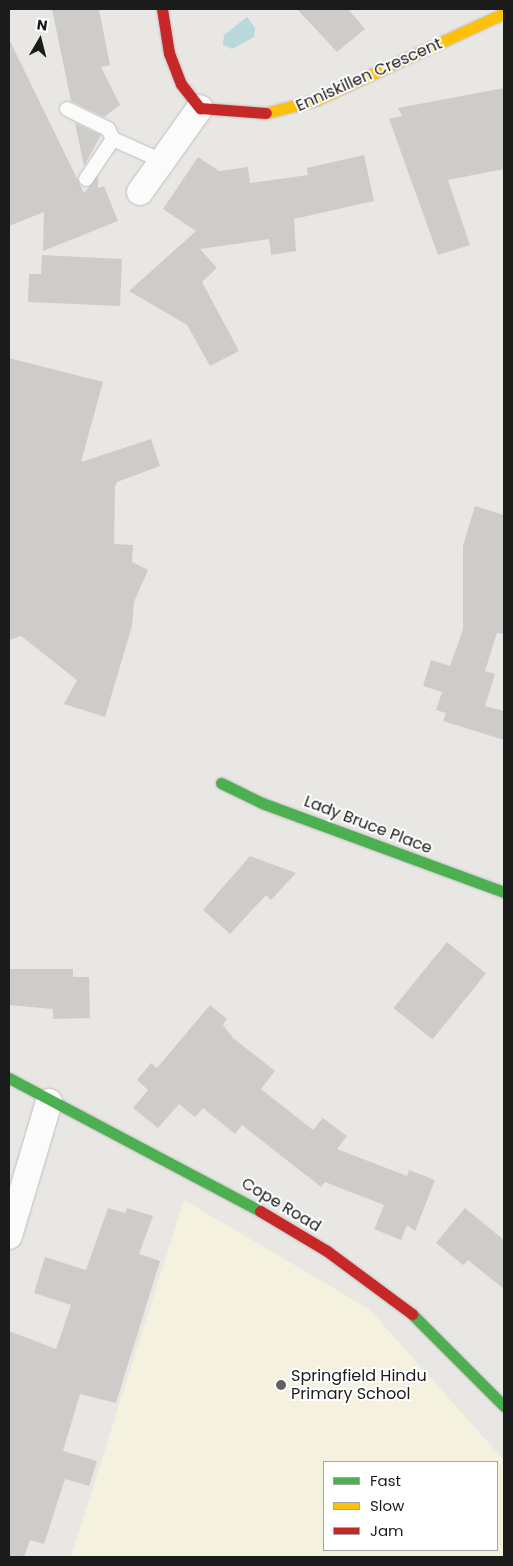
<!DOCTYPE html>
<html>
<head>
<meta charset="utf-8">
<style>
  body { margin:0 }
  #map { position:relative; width:513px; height:1566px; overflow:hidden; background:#e9e7e4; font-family:Poppins,sans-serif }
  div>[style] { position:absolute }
  .education>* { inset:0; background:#f4f1de }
  .water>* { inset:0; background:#b8d8dc }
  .building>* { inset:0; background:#ceccc9; transform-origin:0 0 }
  .roads { filter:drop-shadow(0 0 1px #c0bfbe) drop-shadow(0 0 1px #c0bfbe) }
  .lane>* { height:14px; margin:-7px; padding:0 7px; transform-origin:7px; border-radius:7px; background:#fcfbfb }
  .street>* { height:26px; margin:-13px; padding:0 13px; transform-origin:13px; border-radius:13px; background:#fcfbfb }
  .fast>* { height:11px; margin:-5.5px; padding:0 5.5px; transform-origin:5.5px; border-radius:5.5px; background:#4caf50 }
  .slow>* { height:11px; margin:-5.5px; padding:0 5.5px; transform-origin:5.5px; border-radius:5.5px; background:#ffc107 }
  .jam>* { height:11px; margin:-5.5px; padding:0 5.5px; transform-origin:5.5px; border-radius:5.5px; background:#c62828 }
  .dots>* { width:14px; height:14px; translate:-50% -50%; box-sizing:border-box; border:2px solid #fff; border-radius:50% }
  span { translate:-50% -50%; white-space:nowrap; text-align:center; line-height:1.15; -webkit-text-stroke:4px #fff; paint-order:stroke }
  .street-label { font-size:16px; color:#1b1b1b }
  .poi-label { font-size:16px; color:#1b1b1b }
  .left { translate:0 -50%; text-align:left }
  .frame { position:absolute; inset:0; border:10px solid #1b1b1b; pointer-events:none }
  .legend { position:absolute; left:323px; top:1461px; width:175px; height:90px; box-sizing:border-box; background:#fff; border:1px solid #a4a4a4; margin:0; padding:6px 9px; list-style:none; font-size:15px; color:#1b1b1b }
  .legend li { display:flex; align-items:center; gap:10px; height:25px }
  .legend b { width:25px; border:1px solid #a4a4a4 }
  .north { position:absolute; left:15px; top:15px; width:50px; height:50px; -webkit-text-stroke:4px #fff; paint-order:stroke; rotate:8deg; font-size:14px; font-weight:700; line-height:20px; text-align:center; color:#1b1b1b }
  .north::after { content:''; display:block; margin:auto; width:18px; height:22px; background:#1b1b1b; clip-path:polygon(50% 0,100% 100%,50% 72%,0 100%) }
</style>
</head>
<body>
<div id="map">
  <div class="education">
    <div style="clip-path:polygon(evenodd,184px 1200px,369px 1309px,504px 1460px,504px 1557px,71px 1557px,184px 1200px,324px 1462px,497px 1462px,497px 1550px,324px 1550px,324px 1462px)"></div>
  </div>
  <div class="water">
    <div style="clip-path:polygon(247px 17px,255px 28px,254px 37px,232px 49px,223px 45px,224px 35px)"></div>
  </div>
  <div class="building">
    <div style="clip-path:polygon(52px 9px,99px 9px,110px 65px,101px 67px,120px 105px,104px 117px,71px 101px)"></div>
    <div style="clip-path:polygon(297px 9px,348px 9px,365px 29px,337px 52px)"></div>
    <div style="clip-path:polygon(9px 39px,84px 193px,98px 176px,98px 188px,104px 186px,118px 221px,43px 251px,44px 212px,9px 226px)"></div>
    <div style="clip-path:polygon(504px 88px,504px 169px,448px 180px,470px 245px,438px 255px,389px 119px,402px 116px,398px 108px)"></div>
    <div style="clip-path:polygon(75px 123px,101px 135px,84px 166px)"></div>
    <div style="clip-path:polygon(364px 155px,374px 201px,294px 219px,296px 251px,271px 255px,269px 239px,200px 249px,217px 268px,202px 282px,239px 351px,210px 366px,187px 325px,129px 291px,196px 231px,163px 209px,198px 157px,219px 171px,248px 167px,250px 183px,308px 175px,307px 168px)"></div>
    <div style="clip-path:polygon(42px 255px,122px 259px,120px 306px,28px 302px,29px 274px,41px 274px)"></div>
    <div style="clip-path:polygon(9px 358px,103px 382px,81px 462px,151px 439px,160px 466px,117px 482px,115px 487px,114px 544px,133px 545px,132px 562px,148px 570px,134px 602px,132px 626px,105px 717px,64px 704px,77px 680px,21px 636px,9px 640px)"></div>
    <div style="clip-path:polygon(475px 506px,504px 515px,504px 634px,497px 633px,485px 671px,495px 674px,485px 706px,504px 711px,504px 740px,443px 721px,446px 713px,436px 710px,442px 692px,423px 686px,431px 660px,450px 666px,463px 629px,463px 546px)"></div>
    <div style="clip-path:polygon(250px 856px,296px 873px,271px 900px,266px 895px,230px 934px,203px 910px)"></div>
    <div style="left:447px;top:942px;width:50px;height:85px;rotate:39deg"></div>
    <div style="clip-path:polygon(9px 969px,73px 969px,73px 977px,89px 977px,90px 1018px,53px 1019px,53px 1009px,9px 1005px)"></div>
    <div style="clip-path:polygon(210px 1005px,227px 1019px,223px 1025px,233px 1038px,275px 1071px,261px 1089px,313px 1130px,323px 1118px,347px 1136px,337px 1149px,407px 1176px,409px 1170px,435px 1180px,415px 1231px,407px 1225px,401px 1240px,374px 1229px,384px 1205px,325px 1182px,321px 1187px,242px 1125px,235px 1134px,203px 1108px,195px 1117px,179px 1104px,158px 1128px,133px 1108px,148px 1090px,137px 1080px,151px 1063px,157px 1068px)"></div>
    <div style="clip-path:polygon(108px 1208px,125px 1213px,127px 1208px,153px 1216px,139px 1254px,160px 1261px,116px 1403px,80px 1394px,63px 1451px,97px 1461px,89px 1486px,65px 1479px,44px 1544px,30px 1540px,24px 1557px,9px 1557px,9px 1331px,56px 1349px,71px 1305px,34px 1293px,45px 1257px,86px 1270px)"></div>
    <div style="clip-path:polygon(465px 1208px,504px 1240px,504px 1289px,468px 1260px,463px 1265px,436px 1243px)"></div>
  </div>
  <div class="roads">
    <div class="lane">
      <div style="left:67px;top:109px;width:46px;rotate:26deg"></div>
      <div style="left:108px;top:129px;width:11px;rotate:63deg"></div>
      <div style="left:113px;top:139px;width:48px;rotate:124deg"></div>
      <div style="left:113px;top:139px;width:54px;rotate:24.2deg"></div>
    </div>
    <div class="street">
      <div style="left:140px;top:192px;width:103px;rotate:-54.5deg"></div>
      <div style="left:9px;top:1236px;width:140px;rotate:-73.4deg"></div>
    </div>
    <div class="fast">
      <div style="left:221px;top:783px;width:46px;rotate:26deg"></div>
      <div style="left:262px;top:803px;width:258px;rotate:20.2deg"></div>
      <div style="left:9px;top:1078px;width:284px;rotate:27.9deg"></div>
      <div style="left:412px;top:1314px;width:130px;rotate:45deg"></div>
    </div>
    <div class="slow">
      <div style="left:266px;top:113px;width:52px;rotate:-14.6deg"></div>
      <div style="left:316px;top:100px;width:207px;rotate:-24.8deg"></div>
    </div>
    <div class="jam">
      <div style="left:162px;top:9px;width:45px;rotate:81deg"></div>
      <div style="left:169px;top:53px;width:33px;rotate:69deg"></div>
      <div style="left:181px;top:84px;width:31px;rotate:52deg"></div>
      <div style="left:200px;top:108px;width:66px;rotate:4.3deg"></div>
      <div style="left:260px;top:1211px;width:78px;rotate:30.8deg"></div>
      <div style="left:327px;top:1251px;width:106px;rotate:36.5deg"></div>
    </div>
  </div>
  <div class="dots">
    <div style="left:281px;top:1385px;background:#636261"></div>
  </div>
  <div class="street-label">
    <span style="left:369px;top:75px;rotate:-24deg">Enniskillen Crescent</span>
    <span style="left:368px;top:825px;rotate:21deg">Lady Bruce Place</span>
    <span style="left:281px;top:1205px;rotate:31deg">Cope Road</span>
  </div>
  <div class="poi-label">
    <span class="left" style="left:291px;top:1385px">Springfield Hindu<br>Primary School</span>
  </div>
  <div class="frame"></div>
  <ul class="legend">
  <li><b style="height:6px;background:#4caf50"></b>Fast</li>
  <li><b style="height:6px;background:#ffc107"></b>Slow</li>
  <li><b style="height:6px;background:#c62828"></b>Jam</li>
  </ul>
  <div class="north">N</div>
</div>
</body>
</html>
